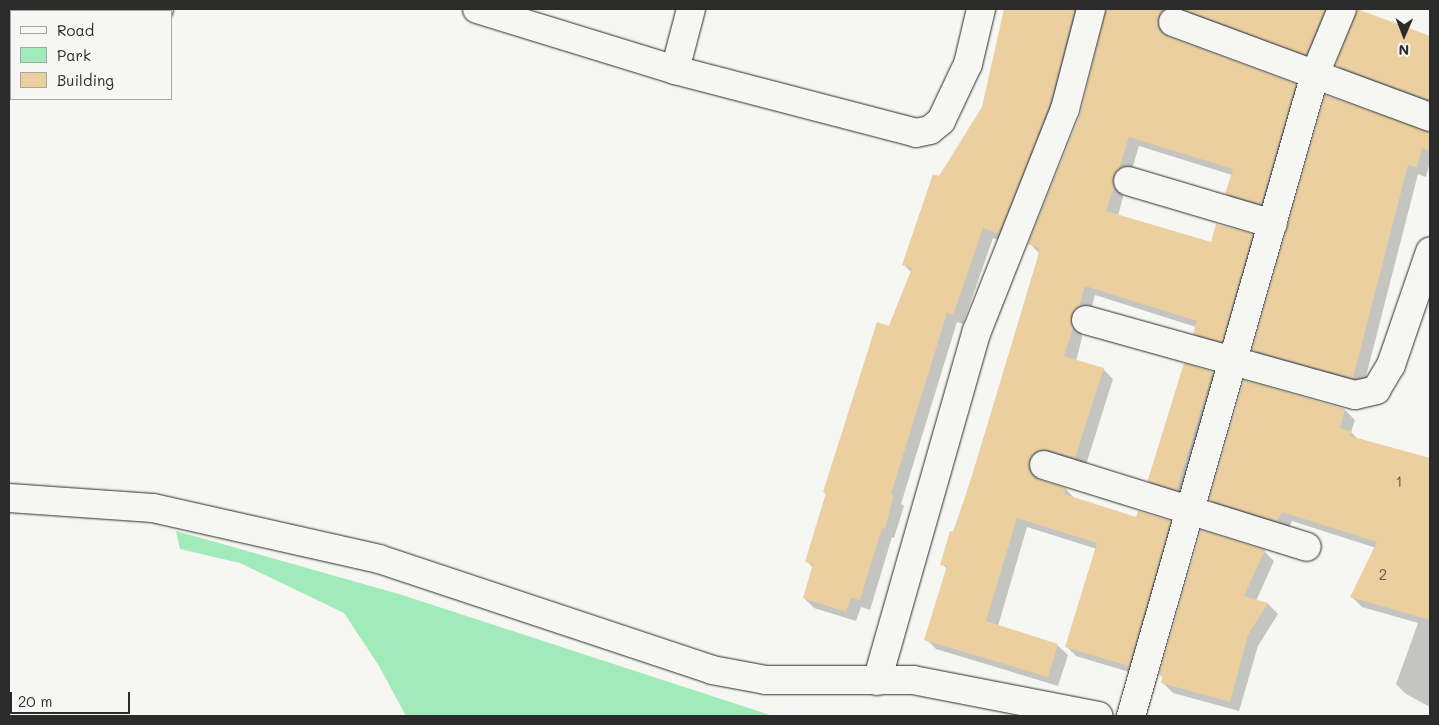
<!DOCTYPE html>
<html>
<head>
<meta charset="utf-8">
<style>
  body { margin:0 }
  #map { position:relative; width:1439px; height:725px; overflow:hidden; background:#f6f6f2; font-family:Mali,sans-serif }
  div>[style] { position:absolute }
  .green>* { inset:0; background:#a1ebba }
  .shadow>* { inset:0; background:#0003 }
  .building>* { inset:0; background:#ebcf9f; transform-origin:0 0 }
  .roads { filter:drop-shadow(0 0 1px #2b2b2b) drop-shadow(0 0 1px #2b2b2b) }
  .minor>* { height:28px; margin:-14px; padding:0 14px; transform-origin:14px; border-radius:14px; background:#f6f6f2 }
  span { translate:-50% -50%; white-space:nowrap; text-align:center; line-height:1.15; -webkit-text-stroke:4px #f6f6f2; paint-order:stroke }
  .number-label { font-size:15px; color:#5b5448 }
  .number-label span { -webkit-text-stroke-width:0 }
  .frame { position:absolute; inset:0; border:10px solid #2b2b2b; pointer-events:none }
  .legend { position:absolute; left:10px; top:10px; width:162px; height:90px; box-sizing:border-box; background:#f6f6f2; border:1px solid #a5a5a2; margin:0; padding:6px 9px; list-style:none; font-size:15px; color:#2b2b2b }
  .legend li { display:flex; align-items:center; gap:10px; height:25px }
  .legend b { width:25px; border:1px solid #a5a5a2 }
  .north { position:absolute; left:1379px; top:10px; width:50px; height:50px; -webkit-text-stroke:4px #f6f6f2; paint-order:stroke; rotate:181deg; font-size:14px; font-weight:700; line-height:20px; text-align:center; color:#2b2b2b }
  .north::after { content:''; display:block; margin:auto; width:18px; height:22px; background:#2b2b2b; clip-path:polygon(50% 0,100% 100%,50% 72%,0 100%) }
  .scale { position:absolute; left:10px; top:692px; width:120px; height:22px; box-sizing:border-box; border:2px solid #2b2b2b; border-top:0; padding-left:6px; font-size:15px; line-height:18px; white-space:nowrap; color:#2b2b2b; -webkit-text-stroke:4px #f6f6f2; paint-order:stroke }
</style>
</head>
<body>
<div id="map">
  <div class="green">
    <div style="clip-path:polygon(176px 531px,399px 594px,773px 716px,406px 716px,379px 666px,344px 613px,240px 563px,180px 549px)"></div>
  </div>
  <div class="shadow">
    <div style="clip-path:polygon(1005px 9px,1089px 9px,1009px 243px,993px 238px,963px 324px,957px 322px,901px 504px,904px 506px,894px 538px,892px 537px,870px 610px,861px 607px,856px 621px,814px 608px,804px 598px,813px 568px,807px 561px,827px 495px,824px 492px,911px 272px,904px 265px,940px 178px,983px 107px)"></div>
    <div style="clip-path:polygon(1107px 9px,1338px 9px,1316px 64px,1168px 27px,1168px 38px,1295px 85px,1305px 95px,1271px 213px,1237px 203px,1227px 193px,1232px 175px,1139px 146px,1129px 179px,1122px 187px,1123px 197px,1118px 216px,1212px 243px,1252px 235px,1262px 245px,1232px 351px,1204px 343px,1194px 333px,1196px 327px,1095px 295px,1089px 316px,1081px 326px,1082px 338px,1076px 361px,1103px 369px,1113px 379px,1085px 468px,1039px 471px,1038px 479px,1066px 489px,1075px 499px,1137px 518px,1170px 522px,1180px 532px,1139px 675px,1076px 656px,1066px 646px,1097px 549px,1027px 527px,998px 626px,1057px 645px,1068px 655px,1058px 686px,936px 649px,926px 639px,947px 569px,942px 564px,974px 472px,1039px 253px,1030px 244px,1081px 113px)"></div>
    <div style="clip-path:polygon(1358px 11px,1430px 38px,1430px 106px,1347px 75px,1337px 65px)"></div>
    <div style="clip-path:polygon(1424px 133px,1430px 133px,1430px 162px,1426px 177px,1418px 174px,1363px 388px,1264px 360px,1254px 350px)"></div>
    <div style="clip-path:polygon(1184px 365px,1213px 373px,1223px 383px,1189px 500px,1158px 490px,1148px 480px)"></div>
    <div style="clip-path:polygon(1345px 410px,1355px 420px,1351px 432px,1359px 440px,1430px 459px,1430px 509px,1421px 540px,1430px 546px,1430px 707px,1406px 694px,1396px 684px,1418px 623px,1362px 607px,1352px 597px,1376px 548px,1292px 521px,1287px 531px,1221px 510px,1211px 500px)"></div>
    <div style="clip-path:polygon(1264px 551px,1274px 561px,1256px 601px,1268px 604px,1278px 614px,1258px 646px,1239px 711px,1173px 693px,1163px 683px,1164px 678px,1160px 675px)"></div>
  </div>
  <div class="building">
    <div style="clip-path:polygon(1004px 9px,1075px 9px,1050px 104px,999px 234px,983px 228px,953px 315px,947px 313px,891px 494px,894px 495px,885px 529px,882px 528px,860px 600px,851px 598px,846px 612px,803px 598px,813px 564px,805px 562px,826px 493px,823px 492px,877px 322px,889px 326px,912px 268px,902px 265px,933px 174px,939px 176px,982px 107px)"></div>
    <div style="clip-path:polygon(1106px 9px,1166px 9px,1159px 16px,1158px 24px,1161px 32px,1167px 36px,1296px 84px,1261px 204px,1225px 194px,1233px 169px,1129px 137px,1119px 169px,1113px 177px,1114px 187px,1106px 211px,1211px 242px,1216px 224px,1253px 234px,1222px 342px,1193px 334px,1197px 321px,1085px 286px,1079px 306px,1071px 315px,1073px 328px,1064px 356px,1104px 368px,1075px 458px,1049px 450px,1040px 450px,1033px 454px,1029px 460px,1029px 469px,1033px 476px,1039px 480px,1066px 488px,1064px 494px,1136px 517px,1138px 511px,1171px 521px,1129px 666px,1065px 647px,1097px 543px,1017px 518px,986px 621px,1058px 644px,1048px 677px,924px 640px,947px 566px,940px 565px,950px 531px,954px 532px,973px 472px,1038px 257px,1039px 248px,1028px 244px,1080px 115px)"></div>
    <div style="clip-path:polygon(1182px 9px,1325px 9px,1306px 55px)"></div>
    <div style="clip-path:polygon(1357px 9px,1430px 36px,1430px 100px,1335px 65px)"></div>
    <div style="clip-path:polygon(1325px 95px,1430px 132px,1430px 151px,1422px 148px,1417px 167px,1408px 165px,1353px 378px,1252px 350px)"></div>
    <div style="left:1184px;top:363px;width:30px;height:124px;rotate:17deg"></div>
    <div style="clip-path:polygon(1244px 380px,1345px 409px,1340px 428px,1352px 431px,1350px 436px,1430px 458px,1430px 620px,1350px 597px,1377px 542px,1282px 512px,1277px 521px,1209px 500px)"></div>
    <div style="clip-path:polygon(1201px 530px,1265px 550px,1244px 596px,1268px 603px,1248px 635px,1230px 702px,1161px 683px,1163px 676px,1159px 675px)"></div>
  </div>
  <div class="roads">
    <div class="minor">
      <div style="left:90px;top:9px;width:2px;rotate:90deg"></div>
      <div style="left:477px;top:9px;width:207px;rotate:17.1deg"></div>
      <div style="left:675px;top:70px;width:249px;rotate:14.6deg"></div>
      <div style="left:916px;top:133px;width:14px;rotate:-12deg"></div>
      <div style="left:930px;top:130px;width:14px;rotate:-39deg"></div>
      <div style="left:941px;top:121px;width:63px;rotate:-64.7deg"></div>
      <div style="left:968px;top:64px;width:57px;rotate:-76.7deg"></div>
      <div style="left:147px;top:11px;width:12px;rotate:-9deg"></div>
      <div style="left:1173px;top:22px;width:274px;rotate:20.3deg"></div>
      <div style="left:9px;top:39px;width:2px"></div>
      <div style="left:675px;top:70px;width:63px;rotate:-75.3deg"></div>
      <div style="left:1128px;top:181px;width:151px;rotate:16.5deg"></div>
      <div style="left:1086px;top:320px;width:279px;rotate:15.6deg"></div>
      <div style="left:1355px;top:395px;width:22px;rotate:-13deg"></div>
      <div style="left:1376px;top:390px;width:29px;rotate:-59deg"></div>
      <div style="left:1391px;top:365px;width:120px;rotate:-71deg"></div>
      <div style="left:1044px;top:465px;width:275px;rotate:17.3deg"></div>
      <div style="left:9px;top:498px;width:144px;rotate:4deg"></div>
      <div style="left:153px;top:508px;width:232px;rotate:12.7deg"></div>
      <div style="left:379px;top:559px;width:351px;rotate:18.4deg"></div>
      <div style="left:712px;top:670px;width:55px;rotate:10.5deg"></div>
      <div style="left:766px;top:680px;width:147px"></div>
      <div style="left:913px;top:680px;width:189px;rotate:11deg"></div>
      <div style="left:877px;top:681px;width:364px;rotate:-74.1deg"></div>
      <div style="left:977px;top:331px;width:239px;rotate:-68.4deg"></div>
      <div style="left:1065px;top:109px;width:103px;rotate:-75.4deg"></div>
      <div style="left:1131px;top:716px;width:668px;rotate:-74.01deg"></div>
      <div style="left:1315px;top:74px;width:70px;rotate:-67.4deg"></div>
    </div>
  </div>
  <div class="number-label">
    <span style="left:1399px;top:482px">1</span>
    <span style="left:1383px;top:575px">2</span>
  </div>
  <div class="frame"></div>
  <ul class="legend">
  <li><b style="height:6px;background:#f6f6f2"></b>Road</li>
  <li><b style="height:14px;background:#a1ebba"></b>Park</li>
  <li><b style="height:14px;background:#ebcf9f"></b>Building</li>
  </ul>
  <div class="north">N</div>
  <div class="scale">20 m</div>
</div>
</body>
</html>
